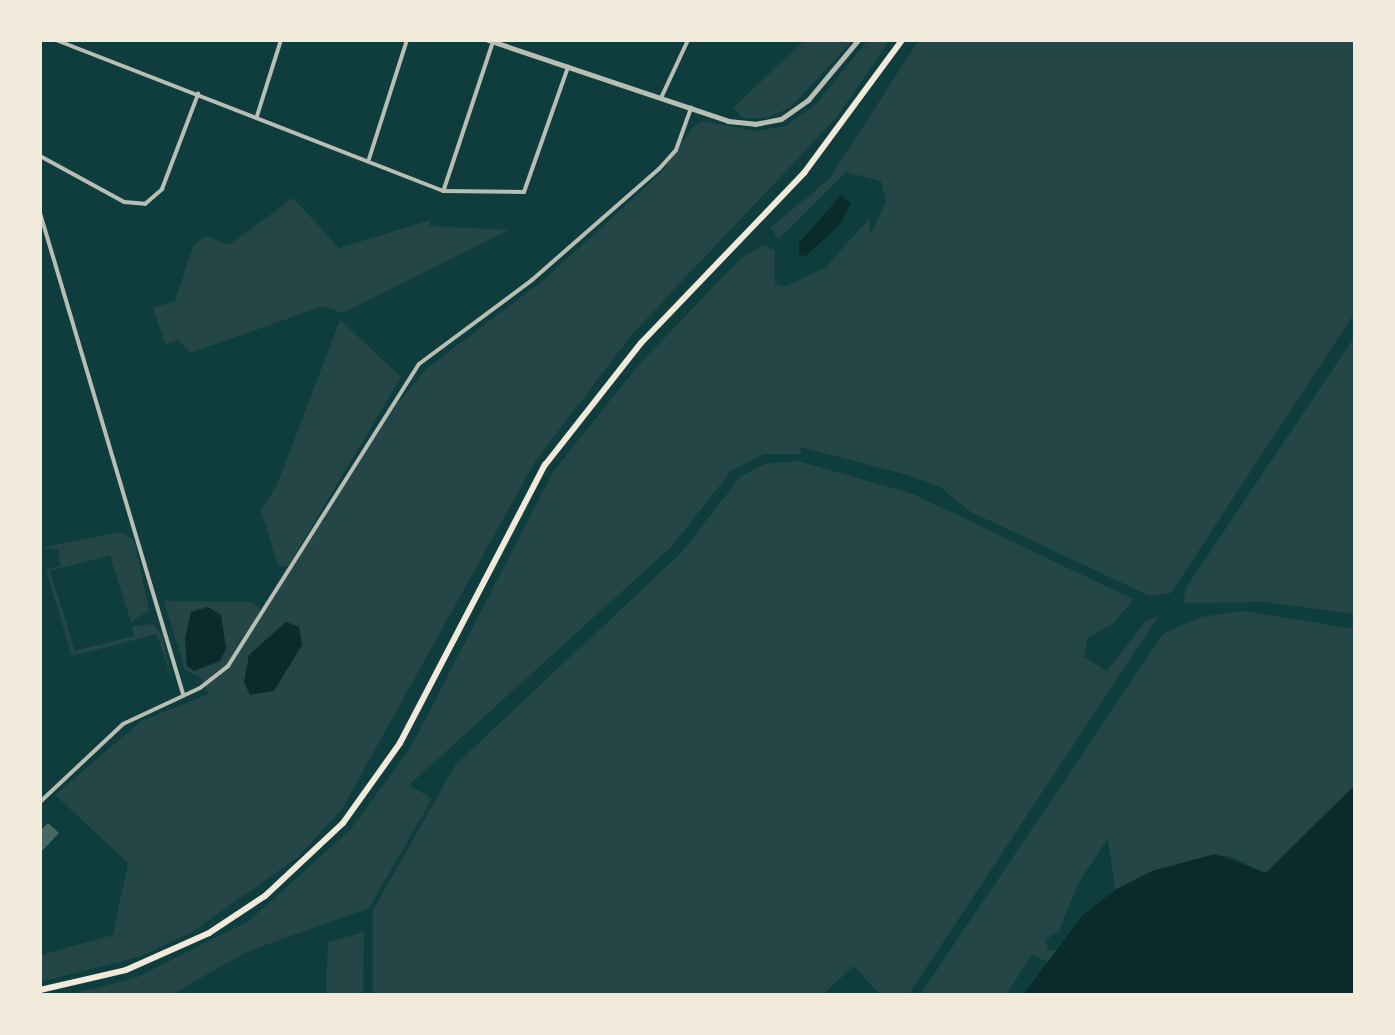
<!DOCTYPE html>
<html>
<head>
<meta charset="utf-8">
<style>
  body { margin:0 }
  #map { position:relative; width:1395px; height:1035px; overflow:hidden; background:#0f3d3e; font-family:Arial,sans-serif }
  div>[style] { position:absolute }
  .green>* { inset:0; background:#244646 }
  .water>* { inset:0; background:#0a2a2b }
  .building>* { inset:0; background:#486865 }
  .minor>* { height:4px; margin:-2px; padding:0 2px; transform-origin:2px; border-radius:2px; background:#b8beb3 }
  .tertiary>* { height:5px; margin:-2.5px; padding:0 2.5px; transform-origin:2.5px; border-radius:2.5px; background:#b8beb3 }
  .trunk>* { height:6px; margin:-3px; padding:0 3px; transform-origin:3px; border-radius:3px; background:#f1e9da }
  span { translate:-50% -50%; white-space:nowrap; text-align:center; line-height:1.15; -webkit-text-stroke:10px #f1e9da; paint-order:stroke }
  .frame { position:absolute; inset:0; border:42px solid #f1e9da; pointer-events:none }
</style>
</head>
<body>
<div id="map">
  <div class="green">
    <div style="clip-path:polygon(805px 40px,853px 40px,791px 107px,767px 118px,743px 118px,733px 108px)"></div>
    <div style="clip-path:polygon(868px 40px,890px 40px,836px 118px,633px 333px,536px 460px,342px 809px,298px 857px,192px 932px,139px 957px,40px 982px,40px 955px,113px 935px,128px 863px,55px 795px,141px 721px,209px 694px,200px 677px,185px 670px,164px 601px,252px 602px,261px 610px,252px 630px,396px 405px,427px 368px,544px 280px,660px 174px,693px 127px,702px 121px,755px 131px,786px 126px,816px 104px)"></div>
    <div style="clip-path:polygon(919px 40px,1355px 40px,1355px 312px,1171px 593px,1150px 596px,971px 512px,940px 487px,908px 475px,800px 447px,801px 454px,764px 454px,731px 471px,672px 546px,409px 785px,432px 799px,369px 908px,246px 952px,171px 995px,67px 995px,138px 977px,249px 921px,350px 830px,411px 747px,553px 472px,637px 367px,738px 261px,763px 245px,775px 250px,775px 284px,784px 287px,826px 267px,869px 219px,870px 235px,886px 202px,881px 181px,846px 172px,778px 240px,771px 227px,829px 179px)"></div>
    <div style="clip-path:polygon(293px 198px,339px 248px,431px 220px,429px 226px,509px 230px,343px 313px,323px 306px,190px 353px,178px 340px,165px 344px,153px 308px,175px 301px,193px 246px,205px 236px,229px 245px)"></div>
    <div style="clip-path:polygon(340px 320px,401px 377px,288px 566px,278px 566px,261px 510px,277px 485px)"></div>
    <div style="clip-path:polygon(1355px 336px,1355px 614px,1264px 602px,1183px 603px,1186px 588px)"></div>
    <div style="clip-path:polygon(798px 461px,913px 494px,1133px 599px,1114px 623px,1088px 638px,1084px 657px,1107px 671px,1146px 621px,1159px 616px,908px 995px,880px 995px,854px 966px,822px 995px,373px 995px,373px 910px,456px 764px,681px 553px,741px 476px,765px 464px)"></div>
    <div style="clip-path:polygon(119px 532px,134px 540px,149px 610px,131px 622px,110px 555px,50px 571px,75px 651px,134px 636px,132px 626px,153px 624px,162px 635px,173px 685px,157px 634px,72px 656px,46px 570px,61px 566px,58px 549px,40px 548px)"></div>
    <div style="clip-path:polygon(1243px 611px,1355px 629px,1355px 785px,1265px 873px,1228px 855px,1152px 871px,1115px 890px,1108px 838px,1079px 882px,1059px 930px,1046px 940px,1048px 950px,1058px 950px,1048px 962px,1032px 955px,1006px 995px,920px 995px,1163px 634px,1201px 617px)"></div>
    <div style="clip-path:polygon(364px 932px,363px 995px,326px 995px,328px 942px)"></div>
  </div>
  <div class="water">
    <div style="clip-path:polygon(841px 195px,851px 203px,840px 224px,806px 256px,799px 255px,799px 243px)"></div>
    <div style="clip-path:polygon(208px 607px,221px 615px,226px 648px,220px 661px,194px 671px,187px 666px,185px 639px,191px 612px)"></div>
    <div style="clip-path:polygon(286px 622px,299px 627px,302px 645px,274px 691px,250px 695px,244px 682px,249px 655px)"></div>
    <div style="clip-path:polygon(1355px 785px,1355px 995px,1023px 995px,1082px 916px,1115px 890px,1152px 871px,1215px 854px,1266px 873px)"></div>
  </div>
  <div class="building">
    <div style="clip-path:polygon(48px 823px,59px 833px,40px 853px,40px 831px)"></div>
  </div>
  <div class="minor">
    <div style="left:56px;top:40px;width:415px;rotate:21.3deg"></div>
    <div style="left:443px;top:191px;width:81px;rotate:0.7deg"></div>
    <div style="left:524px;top:192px;width:133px;rotate:-70.6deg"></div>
    <div style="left:661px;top:98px;width:64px;rotate:-65deg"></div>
    <div style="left:257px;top:116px;width:80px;rotate:-72.5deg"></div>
    <div style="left:40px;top:156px;width:96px;rotate:28.7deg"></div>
    <div style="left:124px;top:202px;width:21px;rotate:5deg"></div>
    <div style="left:145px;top:204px;width:23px;rotate:-41deg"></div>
    <div style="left:162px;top:189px;width:102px;rotate:-69.2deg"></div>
    <div style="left:369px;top:159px;width:125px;rotate:-72.3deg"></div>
    <div style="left:444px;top:189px;width:155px;rotate:-71.6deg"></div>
    <div style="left:40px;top:213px;width:502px;rotate:73.44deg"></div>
    <div style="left:40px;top:802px;width:114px;rotate:-43.2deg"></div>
    <div style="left:123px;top:724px;width:85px;rotate:-25.1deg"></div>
    <div style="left:200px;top:688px;width:36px;rotate:-38deg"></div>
    <div style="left:228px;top:666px;width:357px;rotate:-57.7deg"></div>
    <div style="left:419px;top:364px;width:141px;rotate:-36.6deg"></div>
    <div style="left:532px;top:280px;width:169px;rotate:-41.2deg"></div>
    <div style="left:659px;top:169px;width:25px;rotate:-48deg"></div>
    <div style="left:676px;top:150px;width:45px;rotate:-70.3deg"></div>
  </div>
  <div class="tertiary">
    <div style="left:488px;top:40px;width:253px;rotate:18.6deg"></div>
    <div style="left:728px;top:121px;width:27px;rotate:6deg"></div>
    <div style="left:755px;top:124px;width:26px;rotate:-11deg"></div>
    <div style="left:781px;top:119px;width:33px;rotate:-35deg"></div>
    <div style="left:808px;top:100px;width:78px;rotate:-50.2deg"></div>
  </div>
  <div class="trunk">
    <div style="left:40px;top:990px;width:88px;rotate:-13.1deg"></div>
    <div style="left:126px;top:970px;width:91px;rotate:-24deg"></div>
    <div style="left:209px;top:933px;width:67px;rotate:-33.5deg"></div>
    <div style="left:265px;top:896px;width:107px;rotate:-43.1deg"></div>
    <div style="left:343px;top:823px;width:98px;rotate:-54.5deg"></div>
    <div style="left:400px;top:743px;width:314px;rotate:-62.5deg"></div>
    <div style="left:545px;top:465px;width:155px;rotate:-51.8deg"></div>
    <div style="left:641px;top:343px;width:236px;rotate:-46.2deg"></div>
    <div style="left:804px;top:173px;width:165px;rotate:-53.6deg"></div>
  </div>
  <div class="frame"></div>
</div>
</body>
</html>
